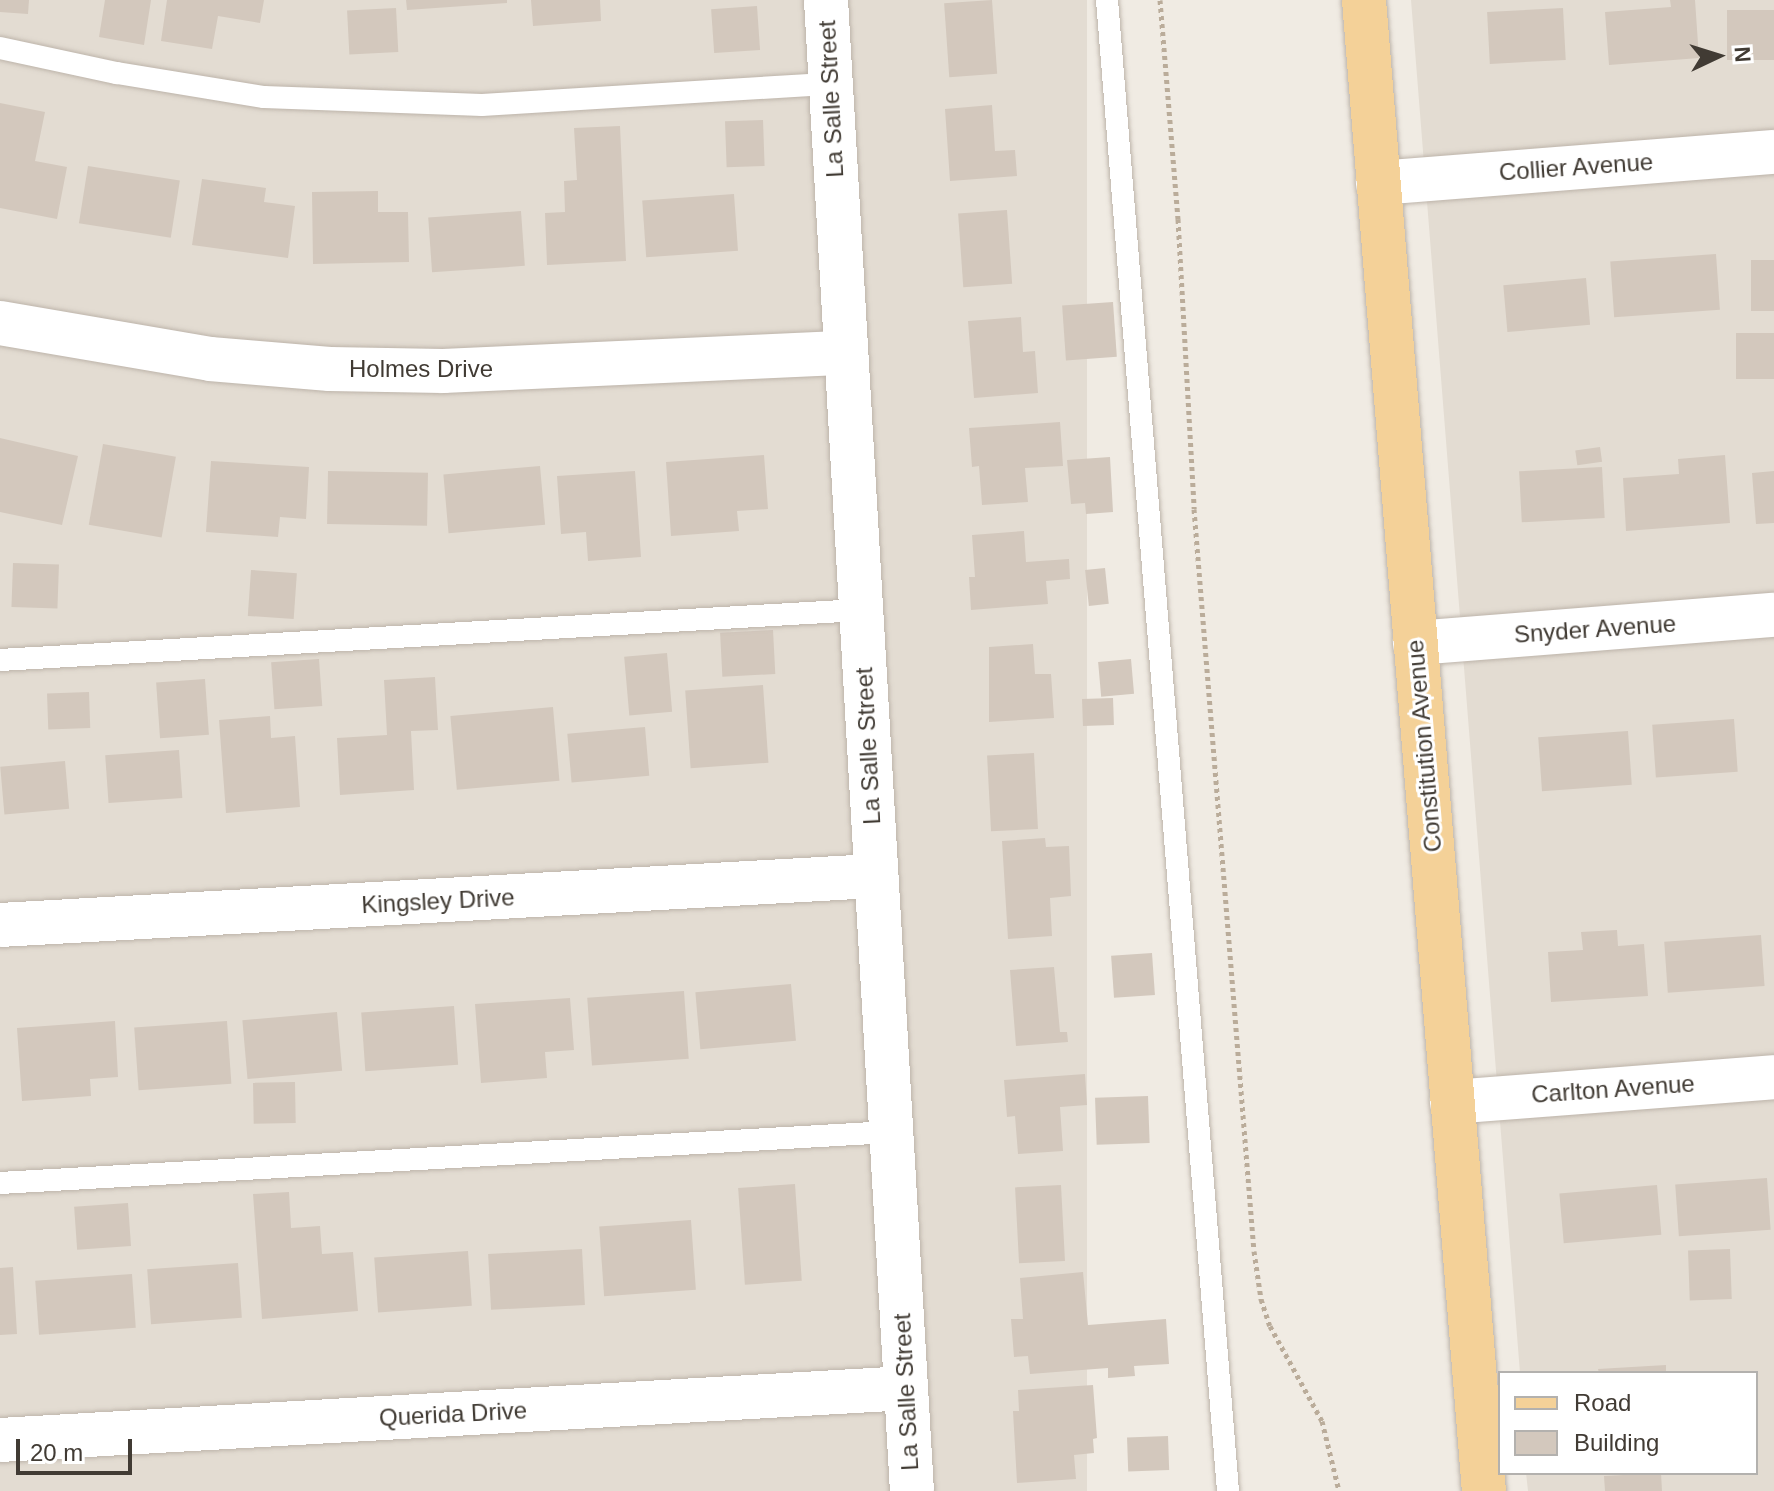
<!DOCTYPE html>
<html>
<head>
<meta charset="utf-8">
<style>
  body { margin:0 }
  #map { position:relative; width:1774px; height:1491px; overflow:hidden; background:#f0ebe3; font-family:Arial,sans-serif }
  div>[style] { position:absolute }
  .residential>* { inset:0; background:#e3dcd2; transform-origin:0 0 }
  .building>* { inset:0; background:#d3c8bd; transform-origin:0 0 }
  .path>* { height:5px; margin-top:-2.5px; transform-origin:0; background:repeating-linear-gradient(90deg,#baac9a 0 4px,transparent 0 8px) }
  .roads { filter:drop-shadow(0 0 2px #bdb4aa) drop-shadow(0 0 2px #bdb4aa) }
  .lane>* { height:22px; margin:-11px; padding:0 11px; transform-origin:11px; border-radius:11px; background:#fff }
  .street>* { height:44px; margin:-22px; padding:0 22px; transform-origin:22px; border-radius:22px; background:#fff }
  .primary>* { height:44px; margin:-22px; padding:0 22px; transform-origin:22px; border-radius:22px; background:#f4d198 }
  span { translate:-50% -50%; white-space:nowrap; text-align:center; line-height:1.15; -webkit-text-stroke:6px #fff; paint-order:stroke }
  .street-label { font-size:24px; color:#413b34 }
  .legend { position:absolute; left:1498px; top:1371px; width:260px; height:104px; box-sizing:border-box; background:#fff; border:2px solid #b3b1ae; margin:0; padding:10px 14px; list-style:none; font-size:24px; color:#413b34 }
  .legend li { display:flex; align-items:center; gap:16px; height:40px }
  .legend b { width:40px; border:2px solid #b3b1ae }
  .north { position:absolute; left:1678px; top:16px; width:80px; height:80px; -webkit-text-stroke:6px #fff; paint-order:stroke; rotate:86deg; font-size:22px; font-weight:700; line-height:32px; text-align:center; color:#413b34 }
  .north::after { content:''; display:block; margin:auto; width:28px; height:36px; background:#413b34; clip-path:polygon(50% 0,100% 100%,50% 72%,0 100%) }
  .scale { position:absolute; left:16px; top:1439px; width:116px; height:36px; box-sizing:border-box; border:4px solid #413b34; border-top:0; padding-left:10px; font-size:24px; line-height:28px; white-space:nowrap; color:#413b34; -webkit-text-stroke:6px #fff; paint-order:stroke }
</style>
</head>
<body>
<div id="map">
  <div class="residential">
    <div style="left:0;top:0;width:1087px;height:1491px"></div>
    <div style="clip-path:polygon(1411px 0,1774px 0,1774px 1491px,1528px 1491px,1526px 1473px,1756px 1473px,1756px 1373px,1520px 1373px)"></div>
  </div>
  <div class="building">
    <div style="clip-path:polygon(0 0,29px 0,28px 14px,0 12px)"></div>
    <div style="clip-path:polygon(105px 0,151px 0,144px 45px,99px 37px)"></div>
    <div style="clip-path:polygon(167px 0,264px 0,260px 23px,218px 16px,212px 49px,161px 41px)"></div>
    <div style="clip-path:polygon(406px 0,507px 0,507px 3px,407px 10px)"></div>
    <div style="clip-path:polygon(531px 0,600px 0,601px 21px,533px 26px)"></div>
    <div style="left:992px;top:0;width:74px;height:48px;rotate:86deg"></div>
    <div style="clip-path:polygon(1670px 0,1695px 0,1699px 58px,1609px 65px,1605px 12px,1671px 7px)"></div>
    <div style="left:757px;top:6px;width:44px;height:46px;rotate:86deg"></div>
    <div style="left:396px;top:8px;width:44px;height:49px;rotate:87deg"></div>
    <div style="left:1563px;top:8px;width:52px;height:76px;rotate:87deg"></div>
    <div style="left:1774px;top:10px;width:50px;height:47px;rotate:90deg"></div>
    <div style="clip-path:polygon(0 103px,45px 112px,35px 161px,67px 167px,57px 219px,0 208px)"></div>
    <div style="clip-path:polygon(992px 105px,995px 151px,1015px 150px,1017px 176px,950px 181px,945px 109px)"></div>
    <div style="left:763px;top:120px;width:46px;height:38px;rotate:88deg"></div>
    <div style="clip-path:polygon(620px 126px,626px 261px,547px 265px,545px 213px,565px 212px,564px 181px,577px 180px,574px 128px)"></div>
    <div style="left:88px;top:166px;width:93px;height:58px;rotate:9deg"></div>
    <div style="clip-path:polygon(202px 179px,266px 188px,264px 202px,295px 206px,288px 258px,192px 245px)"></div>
    <div style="clip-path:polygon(378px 191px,378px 212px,408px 212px,409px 262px,313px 264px,312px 192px)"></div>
    <div style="left:734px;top:194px;width:57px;height:92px;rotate:86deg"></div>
    <div style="left:1007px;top:210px;width:74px;height:49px;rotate:86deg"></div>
    <div style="left:521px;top:211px;width:55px;height:93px;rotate:86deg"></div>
    <div style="left:1716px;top:254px;width:56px;height:106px;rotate:86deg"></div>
    <div style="left:1774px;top:260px;width:51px;height:23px;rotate:90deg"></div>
    <div style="left:1586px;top:278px;width:47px;height:83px;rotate:85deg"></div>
    <div style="left:1113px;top:302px;width:55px;height:51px;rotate:86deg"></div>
    <div style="clip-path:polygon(1021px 317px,1023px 352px,1035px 351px,1038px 393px,974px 398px,968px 321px)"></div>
    <div style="left:1774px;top:333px;width:46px;height:38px;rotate:90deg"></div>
    <div style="clip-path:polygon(1060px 422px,1063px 466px,1025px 468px,1028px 502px,982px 505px,979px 466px,972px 467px,969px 428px)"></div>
    <div style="clip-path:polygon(0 438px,78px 456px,62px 525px,0 512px)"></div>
    <div style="left:103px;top:444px;width:74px;height:82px;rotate:10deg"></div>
    <div style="left:1600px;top:447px;width:15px;height:25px;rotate:82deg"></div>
    <div style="clip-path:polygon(764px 455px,768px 509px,737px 511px,739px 531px,671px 536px,666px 462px)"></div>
    <div style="clip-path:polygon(1725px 455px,1730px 523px,1626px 531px,1623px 478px,1679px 474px,1678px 459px)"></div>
    <div style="clip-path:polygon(1110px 457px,1113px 512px,1086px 514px,1085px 503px,1071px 504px,1067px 460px)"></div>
    <div style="clip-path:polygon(211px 461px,309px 467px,306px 519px,280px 517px,278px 537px,206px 532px)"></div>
    <div style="left:540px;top:466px;width:59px;height:97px;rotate:85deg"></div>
    <div style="left:1602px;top:467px;width:51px;height:83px;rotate:87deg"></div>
    <div style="left:328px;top:471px;width:100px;height:53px;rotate:1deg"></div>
    <div style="clip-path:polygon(635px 471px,641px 557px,588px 561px,586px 532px,561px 534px,557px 476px)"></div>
    <div style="clip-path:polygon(1774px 471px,1774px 523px,1756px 524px,1752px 473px)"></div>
    <div style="clip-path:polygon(1024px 531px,1026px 562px,1069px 559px,1070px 579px,1046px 581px,1048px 604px,971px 610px,969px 577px,975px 577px,972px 535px)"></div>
    <div style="left:13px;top:563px;width:46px;height:44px;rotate:2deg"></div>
    <div style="left:1105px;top:568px;width:36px;height:20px;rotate:84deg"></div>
    <div style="left:251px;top:570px;width:46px;height:46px;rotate:4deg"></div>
    <div style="left:773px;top:630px;width:44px;height:53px;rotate:87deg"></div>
    <div style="clip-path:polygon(1033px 644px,1035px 674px,1051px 674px,1054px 718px,989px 722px,989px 647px)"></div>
    <div style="left:667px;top:653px;width:59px;height:43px;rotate:85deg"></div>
    <div style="left:319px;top:659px;width:47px;height:48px;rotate:86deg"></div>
    <div style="left:1131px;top:659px;width:35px;height:33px;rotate:85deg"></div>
    <div style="clip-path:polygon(435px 677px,438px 730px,411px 731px,414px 790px,340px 795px,337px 738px,387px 735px,384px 680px)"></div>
    <div style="left:205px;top:679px;width:56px;height:49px;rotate:86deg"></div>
    <div style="left:763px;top:685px;width:78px;height:78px;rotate:86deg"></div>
    <div style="left:89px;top:692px;width:36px;height:42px;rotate:88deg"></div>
    <div style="left:1113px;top:698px;width:27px;height:31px;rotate:88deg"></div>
    <div style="left:553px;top:707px;width:74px;height:103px;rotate:85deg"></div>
    <div style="clip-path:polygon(270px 716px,271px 738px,295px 736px,300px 807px,226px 813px,219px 720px)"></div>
    <div style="left:1734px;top:719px;width:53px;height:82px;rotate:86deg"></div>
    <div style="left:645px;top:727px;width:49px;height:78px;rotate:85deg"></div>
    <div style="left:1628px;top:731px;width:54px;height:90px;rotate:86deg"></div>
    <div style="left:179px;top:750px;width:48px;height:74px;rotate:86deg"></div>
    <div style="left:1034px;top:753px;width:76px;height:47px;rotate:87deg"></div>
    <div style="left:65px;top:761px;width:48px;height:65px;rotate:85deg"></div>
    <div style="clip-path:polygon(1045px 838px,1046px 847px,1069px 846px,1071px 896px,1050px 898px,1052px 936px,1008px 939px,1002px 841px)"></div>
    <div style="clip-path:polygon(1617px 930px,1618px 946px,1644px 944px,1648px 996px,1551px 1002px,1548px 952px,1583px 950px,1581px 932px)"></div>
    <div style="left:1761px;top:935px;width:51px;height:97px;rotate:86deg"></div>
    <div style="left:1152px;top:953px;width:42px;height:41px;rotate:86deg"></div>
    <div style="clip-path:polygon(1054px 967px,1060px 1032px,1067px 1032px,1068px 1042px,1016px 1046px,1010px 970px)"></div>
    <div style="left:791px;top:984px;width:57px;height:96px;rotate:85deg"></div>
    <div style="left:684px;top:991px;width:68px;height:97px;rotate:86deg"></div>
    <div style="clip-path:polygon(570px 998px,574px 1050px,545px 1052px,547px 1078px,481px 1083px,475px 1004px)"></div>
    <div style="left:454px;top:1006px;width:59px;height:93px;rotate:86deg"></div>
    <div style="left:337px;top:1012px;width:59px;height:95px;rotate:85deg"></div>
    <div style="clip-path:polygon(115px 1021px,118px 1077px,90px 1079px,91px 1096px,22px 1101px,17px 1028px)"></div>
    <div style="left:227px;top:1021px;width:63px;height:93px;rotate:86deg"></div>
    <div style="clip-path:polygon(1085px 1074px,1087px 1105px,1060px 1107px,1063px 1151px,1018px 1154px,1015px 1116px,1007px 1117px,1004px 1080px)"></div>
    <div style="left:295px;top:1082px;width:41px;height:42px;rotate:89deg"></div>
    <div style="left:1148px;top:1096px;width:47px;height:53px;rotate:88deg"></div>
    <div style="left:1767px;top:1178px;width:52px;height:92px;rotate:86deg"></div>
    <div style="left:795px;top:1184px;width:97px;height:57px;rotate:86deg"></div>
    <div style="left:1061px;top:1185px;width:76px;height:46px;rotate:87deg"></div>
    <div style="left:1657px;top:1185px;width:50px;height:98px;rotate:85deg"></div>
    <div style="clip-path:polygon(289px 1192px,291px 1228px,320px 1226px,322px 1254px,353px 1252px,358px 1311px,262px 1319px,253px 1194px)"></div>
    <div style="left:128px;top:1203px;width:43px;height:54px;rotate:86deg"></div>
    <div style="left:691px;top:1220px;width:70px;height:92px;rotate:86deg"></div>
    <div style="left:582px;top:1249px;width:56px;height:94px;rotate:87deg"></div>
    <div style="left:1730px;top:1249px;width:50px;height:42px;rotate:88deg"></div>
    <div style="left:468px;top:1251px;width:55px;height:94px;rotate:86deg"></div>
    <div style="left:238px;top:1263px;width:55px;height:91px;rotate:86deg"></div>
    <div style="clip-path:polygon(13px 1267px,17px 1334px,0 1335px,0 1268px)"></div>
    <div style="clip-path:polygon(1083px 1272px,1088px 1325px,1166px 1319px,1169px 1364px,1134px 1366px,1135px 1376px,1108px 1378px,1108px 1368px,1030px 1374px,1028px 1356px,1014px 1357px,1011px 1319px,1023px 1319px,1020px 1278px)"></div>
    <div style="left:132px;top:1274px;width:54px;height:97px;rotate:86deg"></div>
    <div style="clip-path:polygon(1666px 1365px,1666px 1373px,1599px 1373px,1598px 1369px)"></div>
    <div style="clip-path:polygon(1093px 1385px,1097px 1438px,1093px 1439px,1094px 1453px,1074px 1455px,1076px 1479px,1017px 1483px,1013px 1411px,1019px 1411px,1018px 1390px)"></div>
    <div style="left:1168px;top:1436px;width:34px;height:41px;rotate:88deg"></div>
    <div style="clip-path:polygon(1661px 1473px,1662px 1491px,1605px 1491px,1604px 1476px)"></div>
  </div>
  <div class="path">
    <div style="left:1160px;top:0;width:220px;rotate:85.3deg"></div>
    <div style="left:1178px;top:219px;width:290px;rotate:86.8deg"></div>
    <div style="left:1194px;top:509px;width:744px;rotate:85.38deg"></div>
    <div style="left:1254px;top:1251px;width:49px;rotate:81.7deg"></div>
    <div style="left:1261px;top:1299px;width:28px;rotate:72deg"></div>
    <div style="left:1270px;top:1326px;width:108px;rotate:61.3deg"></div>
    <div style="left:1322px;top:1421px;width:72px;rotate:76.3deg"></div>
  </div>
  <div class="roads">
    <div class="lane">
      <div style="left:1107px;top:0;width:1496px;rotate:85.36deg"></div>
      <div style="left:0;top:48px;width:120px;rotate:12.1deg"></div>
      <div style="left:117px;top:73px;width:149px;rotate:9.3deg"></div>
      <div style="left:264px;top:97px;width:218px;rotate:2.1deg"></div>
      <div style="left:482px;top:105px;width:349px;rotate:-3.5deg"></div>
      <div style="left:0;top:660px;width:861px;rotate:-3.33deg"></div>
      <div style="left:0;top:1183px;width:891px;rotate:-3.28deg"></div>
    </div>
    <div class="street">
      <div style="left:826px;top:0;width:1493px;rotate:86.7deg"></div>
      <div style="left:1378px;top:183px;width:397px;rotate:-4.5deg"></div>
      <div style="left:0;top:323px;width:213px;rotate:9.7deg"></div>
      <div style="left:210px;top:359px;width:120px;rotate:4.8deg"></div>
      <div style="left:330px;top:369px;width:113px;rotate:1deg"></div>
      <div style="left:443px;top:371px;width:402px;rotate:-2.6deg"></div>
      <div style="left:1415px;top:643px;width:360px;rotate:-4.5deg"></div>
      <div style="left:0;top:925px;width:876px;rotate:-3.21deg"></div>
      <div style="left:1452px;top:1102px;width:323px;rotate:-4.4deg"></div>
      <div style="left:0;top:1440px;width:907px;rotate:-3.28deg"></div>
    </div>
    <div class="primary">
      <div style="left:1364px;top:0;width:1496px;rotate:85.4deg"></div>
    </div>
  </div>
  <div class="street-label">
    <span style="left:831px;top:99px;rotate:-93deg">La Salle Street</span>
    <span style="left:1576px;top:167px;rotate:-4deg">Collier Avenue</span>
    <span style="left:421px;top:369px">Holmes Drive</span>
    <span style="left:1595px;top:629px;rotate:-4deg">Snyder Avenue</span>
    <span style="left:868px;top:746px;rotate:-93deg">La Salle Street</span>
    <span style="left:1424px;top:746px;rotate:-95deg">Constitution Avenue</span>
    <span style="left:438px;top:901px;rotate:-3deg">Kingsley Drive</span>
    <span style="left:1613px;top:1089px;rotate:-4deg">Carlton Avenue</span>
    <span style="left:906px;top:1392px;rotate:-93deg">La Salle Street</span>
    <span style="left:453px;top:1414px;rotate:-3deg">Querida Drive</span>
  </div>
  <ul class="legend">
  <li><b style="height:10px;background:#f4d198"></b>Road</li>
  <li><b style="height:22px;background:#d3c8bd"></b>Building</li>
  </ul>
  <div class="north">N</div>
  <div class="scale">20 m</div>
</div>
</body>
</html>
